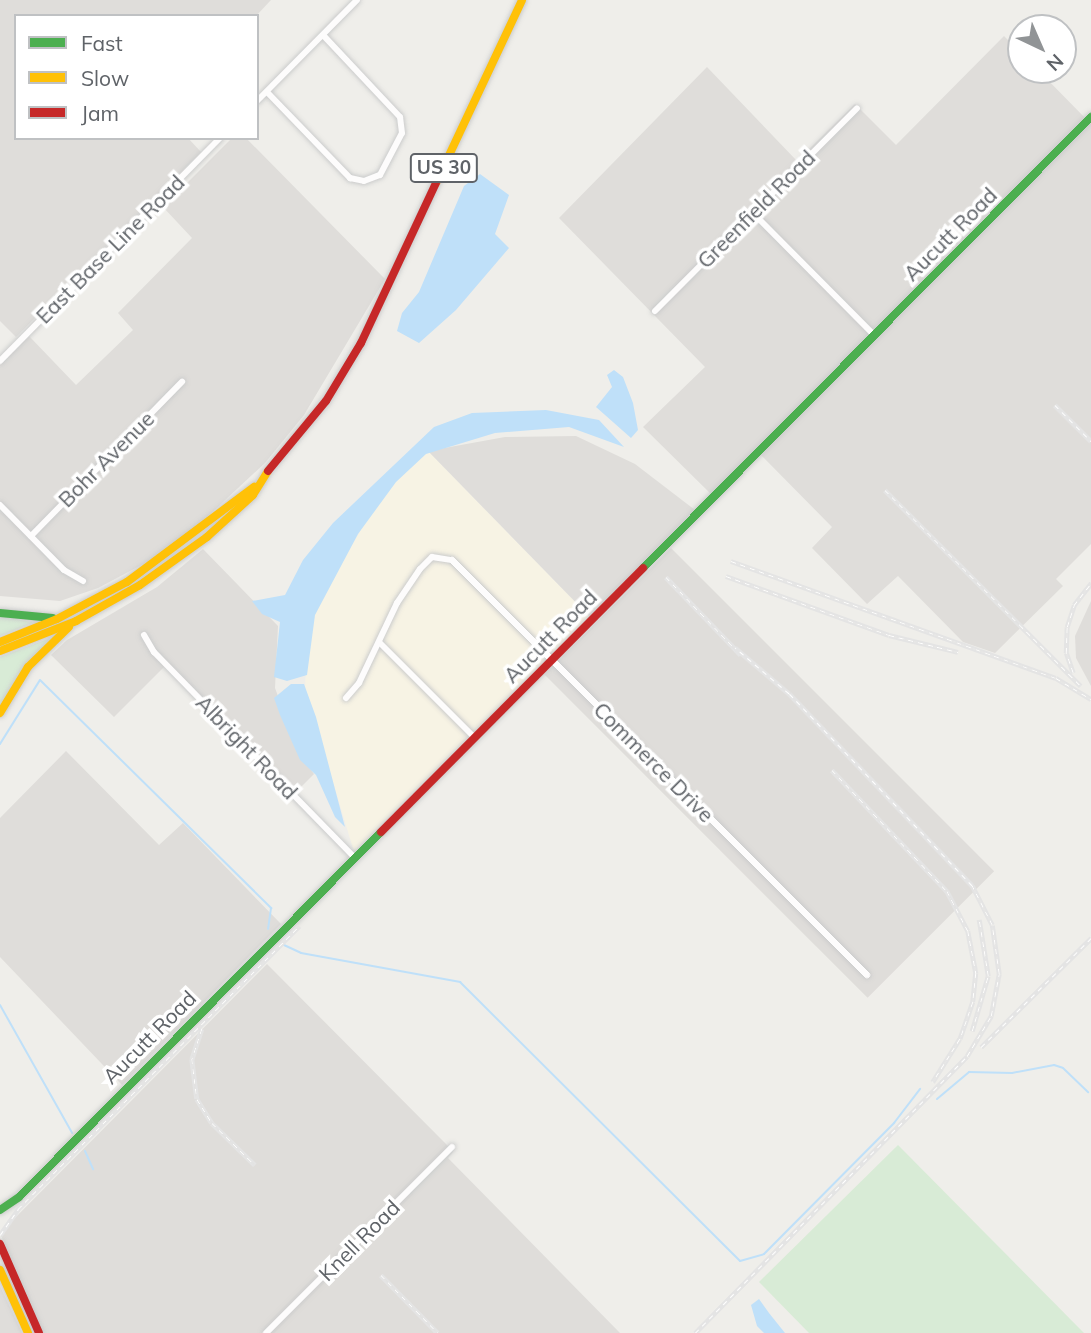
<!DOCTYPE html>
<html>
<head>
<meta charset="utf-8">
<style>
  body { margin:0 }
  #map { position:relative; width:1091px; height:1333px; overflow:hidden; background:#efeeea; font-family:Mulish,sans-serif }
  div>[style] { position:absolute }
  .commercial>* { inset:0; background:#f7f3e4 }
  .industrial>* { inset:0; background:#dfddda; transform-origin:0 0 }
  .green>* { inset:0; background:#d8ebd6 }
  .water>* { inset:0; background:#bfe0f9 }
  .stream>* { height:2px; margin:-1px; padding:0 1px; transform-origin:1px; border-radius:1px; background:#bfe0f9 }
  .roads { filter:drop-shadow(0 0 2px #cbcccc) drop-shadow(0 0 2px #cbcccc) }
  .street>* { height:6px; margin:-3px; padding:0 3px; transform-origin:3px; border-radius:3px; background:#fdfcfc }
  .fast>* { height:8px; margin:-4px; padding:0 4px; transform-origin:4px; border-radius:4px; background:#4caf50 }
  .slow>* { height:8px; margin:-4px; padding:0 4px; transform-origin:4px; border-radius:4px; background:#ffc107 }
  .jam>* { height:8px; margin:-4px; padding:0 4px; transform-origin:4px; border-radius:4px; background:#c62828 }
  .rail>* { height:4.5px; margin-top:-2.25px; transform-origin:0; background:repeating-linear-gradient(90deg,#fff 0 5px,#e4e4e4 0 10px); box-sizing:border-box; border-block:2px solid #e4e4e4 }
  span { translate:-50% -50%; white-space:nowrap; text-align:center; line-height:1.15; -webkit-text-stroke:7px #fff; paint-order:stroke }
  .shield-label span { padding:2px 5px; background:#fff; border:2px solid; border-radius:5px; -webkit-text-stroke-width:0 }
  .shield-label { font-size:19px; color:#5f6368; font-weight:700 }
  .street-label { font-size:21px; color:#5f6368 }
  .legend { position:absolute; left:14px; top:14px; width:245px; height:126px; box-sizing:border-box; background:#fff; border:2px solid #bfc1c3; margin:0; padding:9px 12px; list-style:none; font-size:21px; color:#5f6368 }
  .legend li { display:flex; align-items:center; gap:14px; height:35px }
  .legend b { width:35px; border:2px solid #bfc1c3 }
  .north { position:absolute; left:1007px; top:14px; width:70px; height:70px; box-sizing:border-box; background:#fff; border:2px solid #bfc1c3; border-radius:50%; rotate:136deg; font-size:19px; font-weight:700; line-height:28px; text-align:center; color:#5f6368 }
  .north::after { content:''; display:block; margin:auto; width:24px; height:32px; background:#919496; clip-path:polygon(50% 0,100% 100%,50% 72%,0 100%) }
</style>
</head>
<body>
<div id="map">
  <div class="commercial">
    <div style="clip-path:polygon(428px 451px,590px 617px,354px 852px,305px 689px,308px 619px,384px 491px)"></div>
  </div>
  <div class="industrial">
    <div style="clip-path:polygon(0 0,271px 0,256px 16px,16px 16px,16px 138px,188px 138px,201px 152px,16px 337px,0 321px)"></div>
    <div style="clip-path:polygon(1004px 36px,1021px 53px,1021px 70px,1038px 70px,1091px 124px,1091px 544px,1056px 579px,1063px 586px,995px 653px,963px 642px,898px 576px,867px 604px,812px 548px,832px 527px,761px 455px,717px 500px,643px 427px,705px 367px,559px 218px,707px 67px,797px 161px,855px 104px,896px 145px)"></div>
    <div style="clip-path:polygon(232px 138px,246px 138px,385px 279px,304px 415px,265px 463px,194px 529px,147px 562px,98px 588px,60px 601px,0 596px,0 365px,29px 336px,76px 385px,133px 330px,118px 313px,192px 238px,163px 207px)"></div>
    <div style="clip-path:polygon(576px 436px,635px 464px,695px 510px,590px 617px,428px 451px,505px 437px)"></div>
    <div style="left:671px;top:548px;width:457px;height:179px;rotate:45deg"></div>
    <div style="clip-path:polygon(203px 549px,278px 626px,275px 688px,299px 753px,314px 774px,295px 793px,168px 663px,114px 717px,51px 655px,67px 640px,157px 587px)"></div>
    <div style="clip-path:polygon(1091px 601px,1091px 686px,1076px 658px,1075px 636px)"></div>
    <div style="clip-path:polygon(66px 751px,159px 845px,183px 823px,281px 924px,122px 1085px,0 957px,0 818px)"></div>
    <div style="clip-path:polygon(267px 964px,447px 1145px,453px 1152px,448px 1158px,620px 1333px,43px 1333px,0 1233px)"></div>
    <div style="clip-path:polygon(0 1286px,22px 1333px,0 1333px)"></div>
  </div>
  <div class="green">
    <div style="clip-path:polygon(0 616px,32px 622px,32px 623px,0 636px)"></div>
    <div style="clip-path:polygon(53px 637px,0 707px,0 657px)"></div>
    <div style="clip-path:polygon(898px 1145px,1084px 1333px,809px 1333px,759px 1282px)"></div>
  </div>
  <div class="water">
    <div style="clip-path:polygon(480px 174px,509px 195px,495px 234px,509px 248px,456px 310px,419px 343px,397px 331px,402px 313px,419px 292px,464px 186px)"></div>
    <div style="clip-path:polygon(614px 370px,623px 377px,633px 403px,638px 430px,631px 438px,596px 407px,612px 387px,607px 375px)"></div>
    <div style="clip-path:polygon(546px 410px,599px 420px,624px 447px,569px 427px,495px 433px,426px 454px,396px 482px,358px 534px,315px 615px,307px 675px,287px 681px,274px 677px,280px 622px,262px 614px,252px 601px,285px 595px,303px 560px,333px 523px,434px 427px,472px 413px)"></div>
    <div style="clip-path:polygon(291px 684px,304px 684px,316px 717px,345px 827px,335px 817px,316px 775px,300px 760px,280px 715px,274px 698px)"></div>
    <div style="clip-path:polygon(759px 1299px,769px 1313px,785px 1333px,764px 1333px,757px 1326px,751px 1305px)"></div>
  </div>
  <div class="stream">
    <div style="left:0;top:744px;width:75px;rotate:-58deg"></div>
    <div style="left:40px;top:680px;width:325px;rotate:44.6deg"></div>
    <div style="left:271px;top:908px;width:21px;rotate:98deg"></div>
    <div style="left:284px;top:945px;width:19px;rotate:25deg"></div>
    <div style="left:301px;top:953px;width:162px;rotate:10.3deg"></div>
    <div style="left:460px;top:982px;width:395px;rotate:44.9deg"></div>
    <div style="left:740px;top:1261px;width:25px;rotate:-16deg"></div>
    <div style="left:764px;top:1254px;width:185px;rotate:-45.2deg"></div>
    <div style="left:894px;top:1123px;width:43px;rotate:-52.6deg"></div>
    <div style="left:0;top:1005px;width:147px;rotate:60.6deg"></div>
    <div style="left:937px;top:1099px;width:42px;rotate:-40.2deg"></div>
    <div style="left:969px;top:1072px;width:43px;rotate:1.3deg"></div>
    <div style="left:1012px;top:1073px;width:43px;rotate:-10.8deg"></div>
    <div style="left:1054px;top:1065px;width:9px;rotate:18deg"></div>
    <div style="left:1063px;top:1068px;width:35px;rotate:44deg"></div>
    <div style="left:85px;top:1151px;width:20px;rotate:66deg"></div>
  </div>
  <div class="roads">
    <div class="street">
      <div style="left:267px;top:92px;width:120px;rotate:46deg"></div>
      <div style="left:350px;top:178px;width:14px;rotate:12deg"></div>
      <div style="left:364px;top:181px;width:17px;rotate:-21deg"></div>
      <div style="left:380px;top:175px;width:47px;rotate:-62.4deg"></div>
      <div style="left:402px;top:133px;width:16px;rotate:-97deg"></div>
      <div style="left:400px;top:117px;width:112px;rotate:-133.2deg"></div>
      <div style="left:257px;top:101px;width:142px;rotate:-45.3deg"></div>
      <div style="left:753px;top:213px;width:172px;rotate:45.2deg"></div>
      <div style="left:655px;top:311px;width:286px;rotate:-45.1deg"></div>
      <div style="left:0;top:361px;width:313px;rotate:-45.4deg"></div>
      <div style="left:0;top:505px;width:91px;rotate:45.4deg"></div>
      <div style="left:64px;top:570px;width:22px;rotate:30deg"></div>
      <div style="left:31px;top:536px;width:216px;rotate:-45.6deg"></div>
      <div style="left:144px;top:635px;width:20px;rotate:60deg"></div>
      <div style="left:154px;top:652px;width:285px;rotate:45.7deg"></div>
      <div style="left:379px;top:642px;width:134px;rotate:45deg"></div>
      <div style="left:346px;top:698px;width:20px;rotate:-49deg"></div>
      <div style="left:359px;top:683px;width:89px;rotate:-64.6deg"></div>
      <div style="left:397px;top:603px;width:41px;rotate:-55.9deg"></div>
      <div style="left:420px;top:569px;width:17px;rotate:-45deg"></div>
      <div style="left:432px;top:557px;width:20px;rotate:9deg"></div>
      <div style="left:452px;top:560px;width:587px;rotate:45deg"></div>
      <div style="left:266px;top:1333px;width:263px;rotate:-45deg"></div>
    </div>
    <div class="fast">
      <div style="left:643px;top:568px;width:636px;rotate:-45.19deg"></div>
      <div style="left:0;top:613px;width:53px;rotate:5.4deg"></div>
      <div style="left:0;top:1210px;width:23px;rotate:-34deg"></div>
      <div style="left:19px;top:1197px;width:514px;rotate:-45.24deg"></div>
    </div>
    <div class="slow">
      <div style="left:436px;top:183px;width:202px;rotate:-64.8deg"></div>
      <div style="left:0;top:642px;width:61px;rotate:-22deg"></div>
      <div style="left:57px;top:619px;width:79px;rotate:-27.9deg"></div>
      <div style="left:127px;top:582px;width:159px;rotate:-36.8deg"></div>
      <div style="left:0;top:651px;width:82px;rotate:-21.5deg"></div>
      <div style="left:76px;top:621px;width:73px;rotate:-29.4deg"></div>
      <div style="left:140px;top:585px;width:82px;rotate:-35.6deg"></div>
      <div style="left:207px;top:537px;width:62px;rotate:-42.4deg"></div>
      <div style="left:253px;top:495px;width:28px;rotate:-58deg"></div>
      <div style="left:0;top:713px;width:54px;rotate:-58.7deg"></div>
      <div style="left:28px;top:667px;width:57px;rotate:-44.3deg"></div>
      <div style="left:0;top:1270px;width:69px;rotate:66deg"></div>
    </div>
    <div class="jam">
      <div style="left:268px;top:471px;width:91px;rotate:-50.4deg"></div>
      <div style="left:326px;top:401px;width:68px;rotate:-58.9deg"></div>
      <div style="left:361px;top:343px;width:177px;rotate:-64.9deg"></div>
      <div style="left:381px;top:832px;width:372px;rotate:-45.2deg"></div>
      <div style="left:0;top:1244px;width:97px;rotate:66.3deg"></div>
    </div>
  </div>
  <div class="rail">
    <div style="left:1055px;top:405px;width:51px;rotate:45deg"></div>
    <div style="left:885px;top:490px;width:277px;rotate:45deg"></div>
    <div style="left:731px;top:561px;width:345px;rotate:19.8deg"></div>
    <div style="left:1056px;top:678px;width:41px;rotate:31deg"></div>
    <div style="left:726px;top:576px;width:173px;rotate:19.9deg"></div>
    <div style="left:889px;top:635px;width:71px;rotate:13.8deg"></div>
    <div style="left:666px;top:577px;width:108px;rotate:46.1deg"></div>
    <div style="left:1073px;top:673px;width:21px;rotate:-109deg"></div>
    <div style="left:1066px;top:653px;width:26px;rotate:-88deg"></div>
    <div style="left:1067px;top:627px;width:23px;rotate:-72deg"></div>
    <div style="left:1074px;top:605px;width:28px;rotate:-52deg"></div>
    <div style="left:832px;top:770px;width:167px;rotate:46.5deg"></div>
    <div style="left:947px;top:891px;width:45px;rotate:62.3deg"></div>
    <div style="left:968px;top:931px;width:43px;rotate:79.2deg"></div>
    <div style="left:976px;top:973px;width:29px;rotate:96deg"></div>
    <div style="left:973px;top:1002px;width:39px;rotate:109deg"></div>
    <div style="left:960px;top:1039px;width:51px;rotate:122.1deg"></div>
    <div style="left:202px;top:1029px;width:32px;rotate:108deg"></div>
    <div style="left:192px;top:1059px;width:40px;rotate:82.9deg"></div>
    <div style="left:197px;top:1099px;width:28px;rotate:58deg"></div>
    <div style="left:212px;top:1123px;width:60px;rotate:44.3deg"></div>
    <div style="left:972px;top:1031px;width:57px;rotate:-73.8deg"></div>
    <div style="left:988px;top:976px;width:57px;rotate:-99.1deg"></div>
    <div style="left:981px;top:1047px;width:155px;rotate:-44.7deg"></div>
    <div style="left:0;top:1235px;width:32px;rotate:-55deg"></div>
    <div style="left:18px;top:1209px;width:399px;rotate:-45.2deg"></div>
    <div style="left:381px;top:1275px;width:81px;rotate:45.5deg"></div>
    <div style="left:695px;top:1333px;width:388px;rotate:-45.5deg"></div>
    <div style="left:967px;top:1056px;width:47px;rotate:-59deg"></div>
    <div style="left:991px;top:1016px;width:43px;rotate:-79.2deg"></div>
    <div style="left:999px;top:974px;width:49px;rotate:-98.1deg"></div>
    <div style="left:992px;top:925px;width:44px;rotate:-117.1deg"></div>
    <div style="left:972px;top:886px;width:265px;rotate:-133.6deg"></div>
    <div style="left:789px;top:694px;width:71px;rotate:-139.6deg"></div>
  </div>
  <div class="shield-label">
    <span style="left:444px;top:168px">US 30</span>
  </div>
  <div class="street-label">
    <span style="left:756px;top:209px;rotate:-45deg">Greenfield Road</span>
    <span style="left:950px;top:234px;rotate:-45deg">Aucutt Road</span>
    <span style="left:110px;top:249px;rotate:-45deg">East Base Line Road</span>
    <span style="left:106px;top:459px;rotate:-45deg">Bohr Avenue</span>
    <span style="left:550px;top:636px;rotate:-45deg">Aucutt Road</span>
    <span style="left:247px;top:747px;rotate:46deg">Albright Road</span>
    <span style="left:654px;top:762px;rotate:45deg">Commerce Drive</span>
    <span style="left:149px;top:1037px;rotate:-45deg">Aucutt Road</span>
    <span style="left:359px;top:1240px;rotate:-45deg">Knell Road</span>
  </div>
  <ul class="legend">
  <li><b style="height:9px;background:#4caf50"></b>Fast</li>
  <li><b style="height:9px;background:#ffc107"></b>Slow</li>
  <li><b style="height:9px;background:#c62828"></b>Jam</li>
  </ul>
  <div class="north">N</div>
</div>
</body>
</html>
